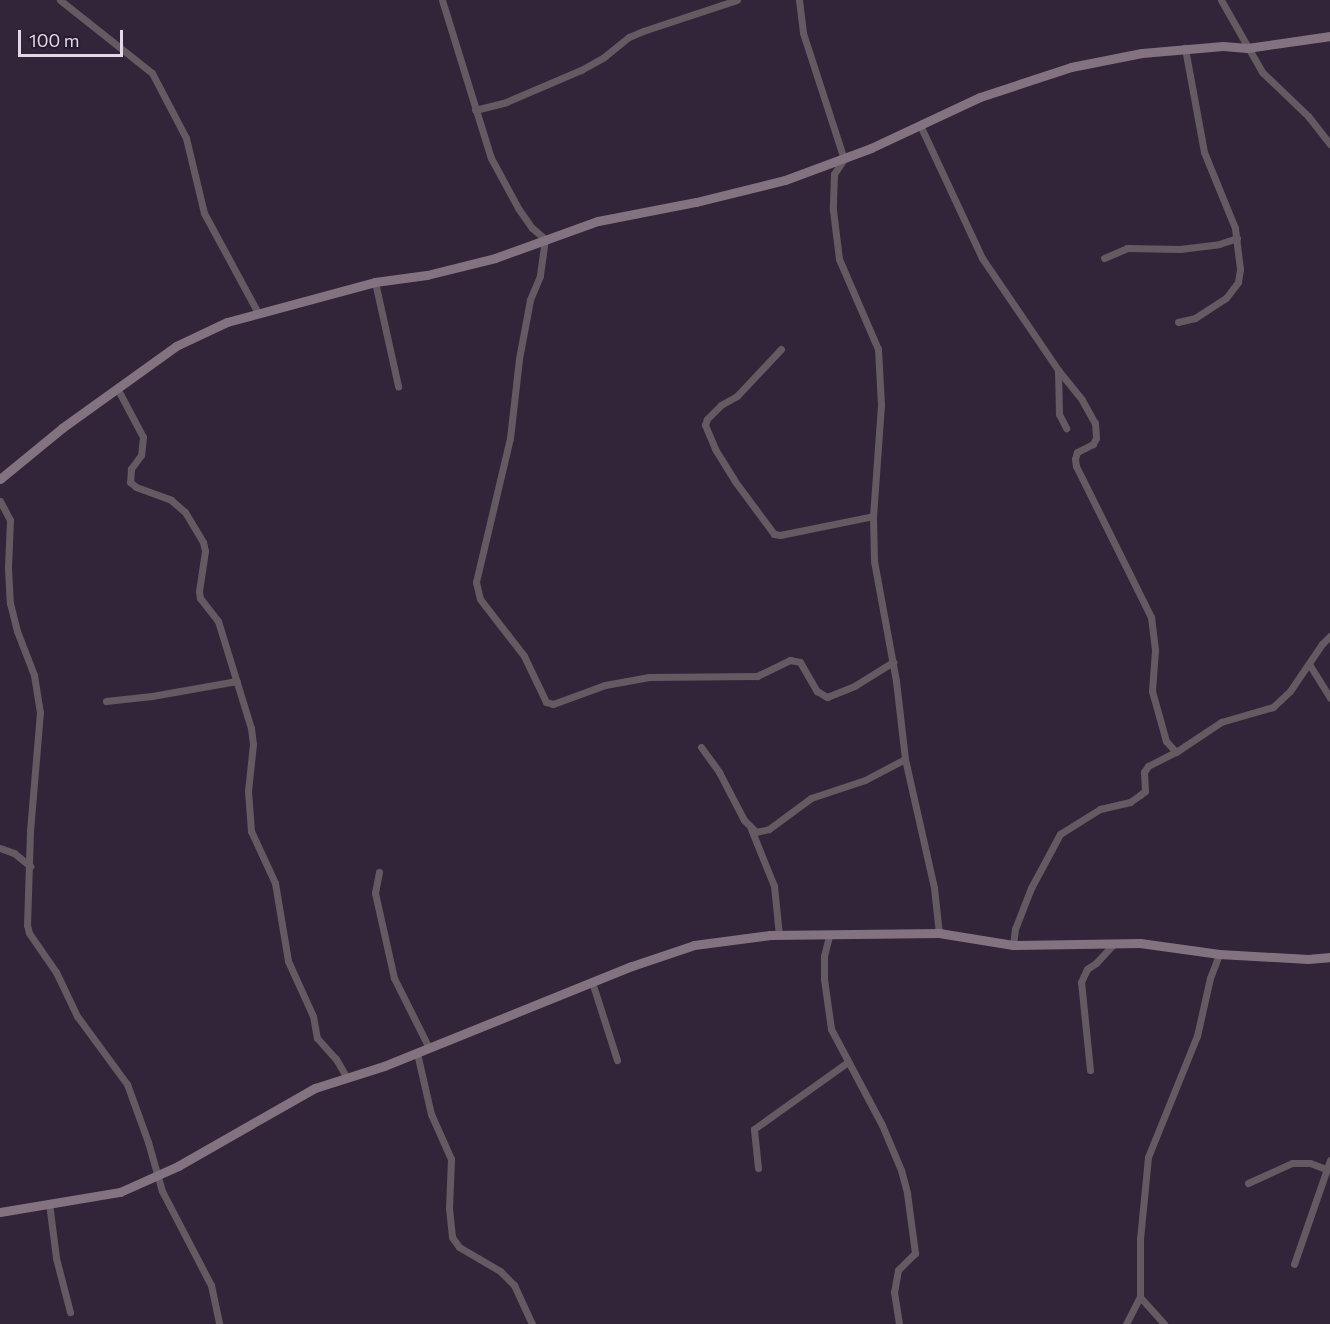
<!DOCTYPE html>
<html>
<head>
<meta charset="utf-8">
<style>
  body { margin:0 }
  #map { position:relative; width:1330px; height:1324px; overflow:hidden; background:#322539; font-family:Commissioner,sans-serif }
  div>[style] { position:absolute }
  .street>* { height:7px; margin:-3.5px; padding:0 3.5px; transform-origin:3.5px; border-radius:3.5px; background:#645a61 }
  .secondary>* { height:9px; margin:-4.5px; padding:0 4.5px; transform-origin:4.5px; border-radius:4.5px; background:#837380 }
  span { translate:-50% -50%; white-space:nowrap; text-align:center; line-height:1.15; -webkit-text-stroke:4.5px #281b2f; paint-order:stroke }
  .scale { position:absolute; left:18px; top:30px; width:105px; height:27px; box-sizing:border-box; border:3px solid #e1d9e6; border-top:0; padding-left:8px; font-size:18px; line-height:21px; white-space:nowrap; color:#e1d9e6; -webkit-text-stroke:4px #281b2f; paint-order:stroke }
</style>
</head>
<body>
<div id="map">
  <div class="street">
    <div style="left:60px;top:0;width:117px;rotate:38.4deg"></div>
    <div style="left:152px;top:73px;width:73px;rotate:62.4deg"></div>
    <div style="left:186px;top:138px;width:77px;rotate:76.5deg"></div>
    <div style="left:204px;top:213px;width:114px;rotate:61.6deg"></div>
    <div style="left:442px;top:0;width:165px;rotate:72.8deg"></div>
    <div style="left:491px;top:158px;width:57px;rotate:61.6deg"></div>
    <div style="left:518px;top:208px;width:24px;rotate:55deg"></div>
    <div style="left:532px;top:228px;width:17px;rotate:40deg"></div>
    <div style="left:545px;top:239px;width:37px;rotate:98deg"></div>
    <div style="left:540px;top:276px;width:26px;rotate:113deg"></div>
    <div style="left:530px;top:300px;width:60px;rotate:100.6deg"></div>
    <div style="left:519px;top:359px;width:80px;rotate:96.5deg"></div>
    <div style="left:510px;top:438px;width:148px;rotate:103.3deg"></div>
    <div style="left:476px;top:582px;width:17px;rotate:77deg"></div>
    <div style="left:480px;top:599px;width:72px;rotate:52.3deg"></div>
    <div style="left:524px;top:656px;width:51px;rotate:64.4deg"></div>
    <div style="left:546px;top:702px;width:7px;rotate:16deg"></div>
    <div style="left:553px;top:704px;width:55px;rotate:-20.1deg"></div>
    <div style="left:605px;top:685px;width:45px;rotate:-10.3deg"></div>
    <div style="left:649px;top:677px;width:108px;rotate:-0.5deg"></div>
    <div style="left:757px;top:676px;width:37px;rotate:-26deg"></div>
    <div style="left:790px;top:660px;width:10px;rotate:11deg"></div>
    <div style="left:800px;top:662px;width:34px;rotate:60deg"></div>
    <div style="left:817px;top:691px;width:12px;rotate:31deg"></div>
    <div style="left:827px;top:697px;width:31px;rotate:-22deg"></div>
    <div style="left:856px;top:685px;width:44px;rotate:-31.9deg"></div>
    <div style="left:799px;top:0;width:33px;rotate:83deg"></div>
    <div style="left:803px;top:33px;width:133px;rotate:72deg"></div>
    <div style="left:844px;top:159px;width:18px;rotate:124deg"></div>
    <div style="left:834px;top:174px;width:36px;rotate:92deg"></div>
    <div style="left:833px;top:210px;width:49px;rotate:83deg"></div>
    <div style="left:839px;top:259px;width:98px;rotate:66.6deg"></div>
    <div style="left:878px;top:349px;width:56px;rotate:86.9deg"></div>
    <div style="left:881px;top:405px;width:111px;rotate:94.1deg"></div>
    <div style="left:873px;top:516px;width:45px;rotate:88.7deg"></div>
    <div style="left:874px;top:561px;width:122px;rotate:79.6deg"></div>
    <div style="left:896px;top:681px;width:79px;rotate:83.4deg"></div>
    <div style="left:905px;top:759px;width:132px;rotate:77.3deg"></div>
    <div style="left:934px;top:888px;width:45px;rotate:83.7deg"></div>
    <div style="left:1221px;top:0;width:83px;rotate:60.3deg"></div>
    <div style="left:1262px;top:72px;width:64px;rotate:43.7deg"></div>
    <div style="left:1308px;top:116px;width:36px;rotate:52deg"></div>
    <div style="left:475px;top:110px;width:32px;rotate:-14deg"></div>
    <div style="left:506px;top:102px;width:82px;rotate:-23.1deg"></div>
    <div style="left:581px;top:70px;width:26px;rotate:-29deg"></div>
    <div style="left:604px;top:57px;width:32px;rotate:-39deg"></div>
    <div style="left:629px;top:37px;width:15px;rotate:-23deg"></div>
    <div style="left:643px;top:31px;width:99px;rotate:-18.3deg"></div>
    <div style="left:920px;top:125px;width:147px;rotate:65deg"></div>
    <div style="left:982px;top:258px;width:135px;rotate:55.8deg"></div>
    <div style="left:1058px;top:370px;width:38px;rotate:51deg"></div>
    <div style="left:1082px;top:400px;width:26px;rotate:61deg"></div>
    <div style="left:1095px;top:423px;width:15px;rotate:86deg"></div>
    <div style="left:1096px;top:438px;width:7px;rotate:117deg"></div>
    <div style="left:1093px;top:444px;width:18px;rotate:153deg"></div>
    <div style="left:1077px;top:452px;width:7px;rotate:106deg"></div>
    <div style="left:1075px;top:459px;width:7px;rotate:82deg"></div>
    <div style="left:1076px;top:466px;width:169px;rotate:63.6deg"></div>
    <div style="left:1151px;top:617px;width:33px;rotate:83deg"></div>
    <div style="left:1155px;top:650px;width:41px;rotate:94.2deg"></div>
    <div style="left:1152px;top:691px;width:52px;rotate:74.4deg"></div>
    <div style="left:1166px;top:741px;width:15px;rotate:48deg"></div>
    <div style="left:1104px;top:258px;width:25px;rotate:-23deg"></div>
    <div style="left:1127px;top:248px;width:53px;rotate:1.1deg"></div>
    <div style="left:1180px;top:249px;width:39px;rotate:-7deg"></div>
    <div style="left:1219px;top:244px;width:19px;rotate:-18deg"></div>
    <div style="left:375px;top:282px;width:107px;rotate:77.5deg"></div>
    <div style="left:1178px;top:322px;width:17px;rotate:-13deg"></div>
    <div style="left:1195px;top:318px;width:37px;rotate:-33deg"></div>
    <div style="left:1226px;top:298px;width:20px;rotate:-53deg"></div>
    <div style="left:1238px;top:282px;width:13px;rotate:-81deg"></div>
    <div style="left:1240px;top:269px;width:41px;rotate:-97deg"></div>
    <div style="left:1235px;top:228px;width:82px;rotate:-112.2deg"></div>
    <div style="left:1204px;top:152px;width:106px;rotate:-100.4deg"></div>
    <div style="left:781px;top:349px;width:64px;rotate:133.1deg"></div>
    <div style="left:737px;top:396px;width:18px;rotate:151deg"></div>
    <div style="left:721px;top:405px;width:20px;rotate:135deg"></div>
    <div style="left:707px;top:419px;width:6px;rotate:108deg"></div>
    <div style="left:705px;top:425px;width:26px;rotate:67deg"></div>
    <div style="left:715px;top:449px;width:36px;rotate:58deg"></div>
    <div style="left:734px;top:480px;width:67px;rotate:53.5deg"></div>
    <div style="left:774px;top:534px;width:6px;rotate:9deg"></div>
    <div style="left:780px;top:535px;width:95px;rotate:-11.5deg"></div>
    <div style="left:1058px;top:370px;width:44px;rotate:88.7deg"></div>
    <div style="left:1059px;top:414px;width:16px;rotate:63deg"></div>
    <div style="left:117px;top:388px;width:55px;rotate:62deg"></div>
    <div style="left:143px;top:437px;width:18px;rotate:96deg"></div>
    <div style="left:141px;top:455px;width:17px;rotate:126deg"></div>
    <div style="left:131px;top:469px;width:13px;rotate:94deg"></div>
    <div style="left:130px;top:482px;width:8px;rotate:40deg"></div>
    <div style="left:136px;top:487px;width:37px;rotate:20deg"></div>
    <div style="left:171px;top:500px;width:18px;rotate:41deg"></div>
    <div style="left:185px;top:512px;width:35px;rotate:59deg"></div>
    <div style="left:203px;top:542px;width:9px;rotate:77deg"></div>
    <div style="left:205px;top:551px;width:40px;rotate:98.5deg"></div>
    <div style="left:199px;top:591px;width:7px;rotate:82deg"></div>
    <div style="left:200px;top:598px;width:29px;rotate:52deg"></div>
    <div style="left:218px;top:621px;width:112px;rotate:72.9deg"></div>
    <div style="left:251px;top:728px;width:16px;rotate:83deg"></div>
    <div style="left:253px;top:744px;width:47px;rotate:96.1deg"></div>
    <div style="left:248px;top:791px;width:40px;rotate:85.7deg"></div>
    <div style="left:251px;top:831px;width:57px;rotate:65.2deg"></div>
    <div style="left:275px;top:883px;width:79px;rotate:80.5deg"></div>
    <div style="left:288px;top:961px;width:60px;rotate:65.6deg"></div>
    <div style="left:313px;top:1016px;width:22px;rotate:80deg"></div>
    <div style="left:317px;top:1038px;width:28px;rotate:48deg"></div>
    <div style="left:336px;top:1059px;width:20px;rotate:60deg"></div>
    <div style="left:0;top:501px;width:21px;rotate:62deg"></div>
    <div style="left:10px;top:520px;width:48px;rotate:92.4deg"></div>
    <div style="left:8px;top:568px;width:35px;rotate:87deg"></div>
    <div style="left:10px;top:603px;width:29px;rotate:76deg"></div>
    <div style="left:17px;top:631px;width:47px;rotate:68.9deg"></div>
    <div style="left:34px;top:675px;width:37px;rotate:81deg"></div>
    <div style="left:40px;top:712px;width:119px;rotate:94.8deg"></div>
    <div style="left:30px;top:831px;width:94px;rotate:91.8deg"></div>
    <div style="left:27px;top:925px;width:8px;rotate:76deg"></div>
    <div style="left:29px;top:933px;width:47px;rotate:55.3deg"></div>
    <div style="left:56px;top:972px;width:49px;rotate:64.5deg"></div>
    <div style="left:77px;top:1016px;width:84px;rotate:53.7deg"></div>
    <div style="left:127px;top:1084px;width:62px;rotate:70.1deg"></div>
    <div style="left:148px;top:1142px;width:51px;rotate:74.1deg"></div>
    <div style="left:162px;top:1191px;width:106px;rotate:62.5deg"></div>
    <div style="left:211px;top:1285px;width:40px;rotate:78deg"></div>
    <div style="left:1309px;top:664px;width:40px;rotate:58deg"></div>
    <div style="left:106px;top:701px;width:46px;rotate:-6.2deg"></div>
    <div style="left:152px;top:696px;width:86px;rotate:-10deg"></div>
    <div style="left:701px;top:747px;width:31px;rotate:54deg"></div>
    <div style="left:719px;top:772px;width:54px;rotate:62.5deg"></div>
    <div style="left:744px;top:820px;width:17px;rotate:45deg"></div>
    <div style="left:756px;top:832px;width:13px;rotate:-13deg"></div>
    <div style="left:769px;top:829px;width:52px;rotate:-36.4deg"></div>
    <div style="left:811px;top:798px;width:57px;rotate:-18.4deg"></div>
    <div style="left:865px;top:780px;width:45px;rotate:-27.7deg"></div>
    <div style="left:751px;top:829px;width:61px;rotate:68deg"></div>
    <div style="left:774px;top:886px;width:49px;rotate:84.2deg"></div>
    <div style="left:0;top:848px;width:15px;rotate:20deg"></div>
    <div style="left:14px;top:853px;width:21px;rotate:39deg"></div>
    <div style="left:379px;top:872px;width:21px;rotate:101deg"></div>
    <div style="left:375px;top:893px;width:87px;rotate:77.4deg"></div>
    <div style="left:394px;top:978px;width:78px;rotate:63.4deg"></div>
    <div style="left:829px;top:936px;width:21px;rotate:104deg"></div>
    <div style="left:824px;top:956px;width:23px;rotate:90deg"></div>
    <div style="left:824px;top:979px;width:50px;rotate:82deg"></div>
    <div style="left:831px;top:1029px;width:109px;rotate:62deg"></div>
    <div style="left:882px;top:1125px;width:49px;rotate:67.1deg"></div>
    <div style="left:901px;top:1170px;width:24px;rotate:75deg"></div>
    <div style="left:907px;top:1193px;width:61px;rotate:82.4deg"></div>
    <div style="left:915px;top:1253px;width:24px;rotate:135deg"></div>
    <div style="left:898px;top:1270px;width:22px;rotate:100deg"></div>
    <div style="left:894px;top:1292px;width:32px;rotate:81deg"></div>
    <div style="left:1013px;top:945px;width:16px;rotate:-83deg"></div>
    <div style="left:1015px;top:929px;width:44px;rotate:-68.7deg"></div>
    <div style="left:1031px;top:888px;width:61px;rotate:-61.8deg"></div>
    <div style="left:1060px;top:834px;width:47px;rotate:-32deg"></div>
    <div style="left:1100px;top:809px;width:31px;rotate:-13deg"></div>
    <div style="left:1130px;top:802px;width:12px;rotate:-35deg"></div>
    <div style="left:1140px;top:795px;width:6px;rotate:-39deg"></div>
    <div style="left:1145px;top:791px;width:19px;rotate:-93deg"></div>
    <div style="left:1144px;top:772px;width:7px;rotate:-56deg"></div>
    <div style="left:1148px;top:766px;width:31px;rotate:-27deg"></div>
    <div style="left:1176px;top:752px;width:54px;rotate:-33.7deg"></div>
    <div style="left:1221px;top:722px;width:54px;rotate:-16.1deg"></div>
    <div style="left:1273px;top:707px;width:23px;rotate:-43deg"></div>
    <div style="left:1290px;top:691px;width:57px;rotate:-55.8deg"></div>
    <div style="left:1322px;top:644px;width:11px;rotate:-45deg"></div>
    <div style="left:592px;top:982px;width:82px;rotate:72.2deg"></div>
    <div style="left:417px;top:1053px;width:63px;rotate:77.1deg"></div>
    <div style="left:431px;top:1114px;width:49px;rotate:66deg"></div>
    <div style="left:451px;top:1159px;width:49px;rotate:92.3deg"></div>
    <div style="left:449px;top:1208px;width:29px;rotate:84deg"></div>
    <div style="left:452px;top:1237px;width:12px;rotate:55deg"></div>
    <div style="left:459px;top:1247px;width:48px;rotate:30.3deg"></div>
    <div style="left:500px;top:1271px;width:20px;rotate:45deg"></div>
    <div style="left:514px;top:1285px;width:43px;rotate:65.2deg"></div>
    <div style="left:1090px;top:1070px;width:88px;rotate:-95.8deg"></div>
    <div style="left:1081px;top:982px;width:14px;rotate:-65deg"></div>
    <div style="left:1087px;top:969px;width:11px;rotate:-34deg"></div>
    <div style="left:1096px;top:963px;width:26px;rotate:-47deg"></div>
    <div style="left:758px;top:1168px;width:39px;rotate:-96deg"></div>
    <div style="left:754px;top:1129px;width:115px;rotate:-35.5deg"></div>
    <div style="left:1248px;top:1183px;width:48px;rotate:-24.4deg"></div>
    <div style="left:1292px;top:1163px;width:18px"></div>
    <div style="left:1310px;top:1163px;width:17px;rotate:21deg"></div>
    <div style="left:49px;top:1203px;width:55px;rotate:82.7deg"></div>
    <div style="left:56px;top:1258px;width:56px;rotate:75.5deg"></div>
    <div style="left:1294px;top:1264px;width:110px;rotate:-70.9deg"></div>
    <div style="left:1140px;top:1297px;width:36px;rotate:48deg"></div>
    <div style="left:1126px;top:1324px;width:30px;rotate:-63deg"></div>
    <div style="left:1140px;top:1297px;width:58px;rotate:-90deg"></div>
    <div style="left:1140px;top:1239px;width:82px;rotate:-84.4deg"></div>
    <div style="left:1148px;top:1157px;width:131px;rotate:-68deg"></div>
    <div style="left:1197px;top:1036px;width:59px;rotate:-77.4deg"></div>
    <div style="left:1210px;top:978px;width:26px;rotate:-69deg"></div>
  </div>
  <div class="secondary">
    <div style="left:0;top:479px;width:80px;rotate:-39.4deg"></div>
    <div style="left:62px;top:428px;width:140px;rotate:-35.7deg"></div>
    <div style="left:176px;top:346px;width:56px;rotate:-25.2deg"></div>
    <div style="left:227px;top:322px;width:153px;rotate:-15.1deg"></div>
    <div style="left:375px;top:282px;width:52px;rotate:-7.7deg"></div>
    <div style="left:427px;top:275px;width:70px;rotate:-14deg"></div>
    <div style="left:495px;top:258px;width:109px;rotate:-19.8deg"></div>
    <div style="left:598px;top:221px;width:100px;rotate:-11deg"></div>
    <div style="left:696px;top:202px;width:92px;rotate:-13.9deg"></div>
    <div style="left:785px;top:180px;width:92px;rotate:-20.4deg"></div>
    <div style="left:871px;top:148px;width:120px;rotate:-25.1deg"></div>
    <div style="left:980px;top:97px;width:96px;rotate:-18.2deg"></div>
    <div style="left:1071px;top:67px;width:72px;rotate:-11.2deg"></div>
    <div style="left:1142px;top:53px;width:81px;rotate:-4.9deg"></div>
    <div style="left:1223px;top:46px;width:24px;rotate:5deg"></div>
    <div style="left:1247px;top:48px;width:84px;rotate:-8.2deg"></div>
    <div style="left:0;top:1212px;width:122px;rotate:-9.5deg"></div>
    <div style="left:120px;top:1192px;width:64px;rotate:-24.1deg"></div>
    <div style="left:178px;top:1166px;width:158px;rotate:-29.7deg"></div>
    <div style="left:315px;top:1088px;width:72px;rotate:-17.7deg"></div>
    <div style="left:384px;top:1066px;width:267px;rotate:-22deg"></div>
    <div style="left:632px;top:966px;width:65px;rotate:-18.7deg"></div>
    <div style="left:694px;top:945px;width:77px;rotate:-7.5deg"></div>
    <div style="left:770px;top:935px;width:169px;rotate:-0.7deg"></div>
    <div style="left:939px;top:933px;width:75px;rotate:9.2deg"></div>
    <div style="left:1013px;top:945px;width:127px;rotate:-0.9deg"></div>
    <div style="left:1140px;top:943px;width:80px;rotate:7.9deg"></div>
    <div style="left:1219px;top:954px;width:89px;rotate:3.2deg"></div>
    <div style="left:1308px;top:959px;width:22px;rotate:-5deg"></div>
  </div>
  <div class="scale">100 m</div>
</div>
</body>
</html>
